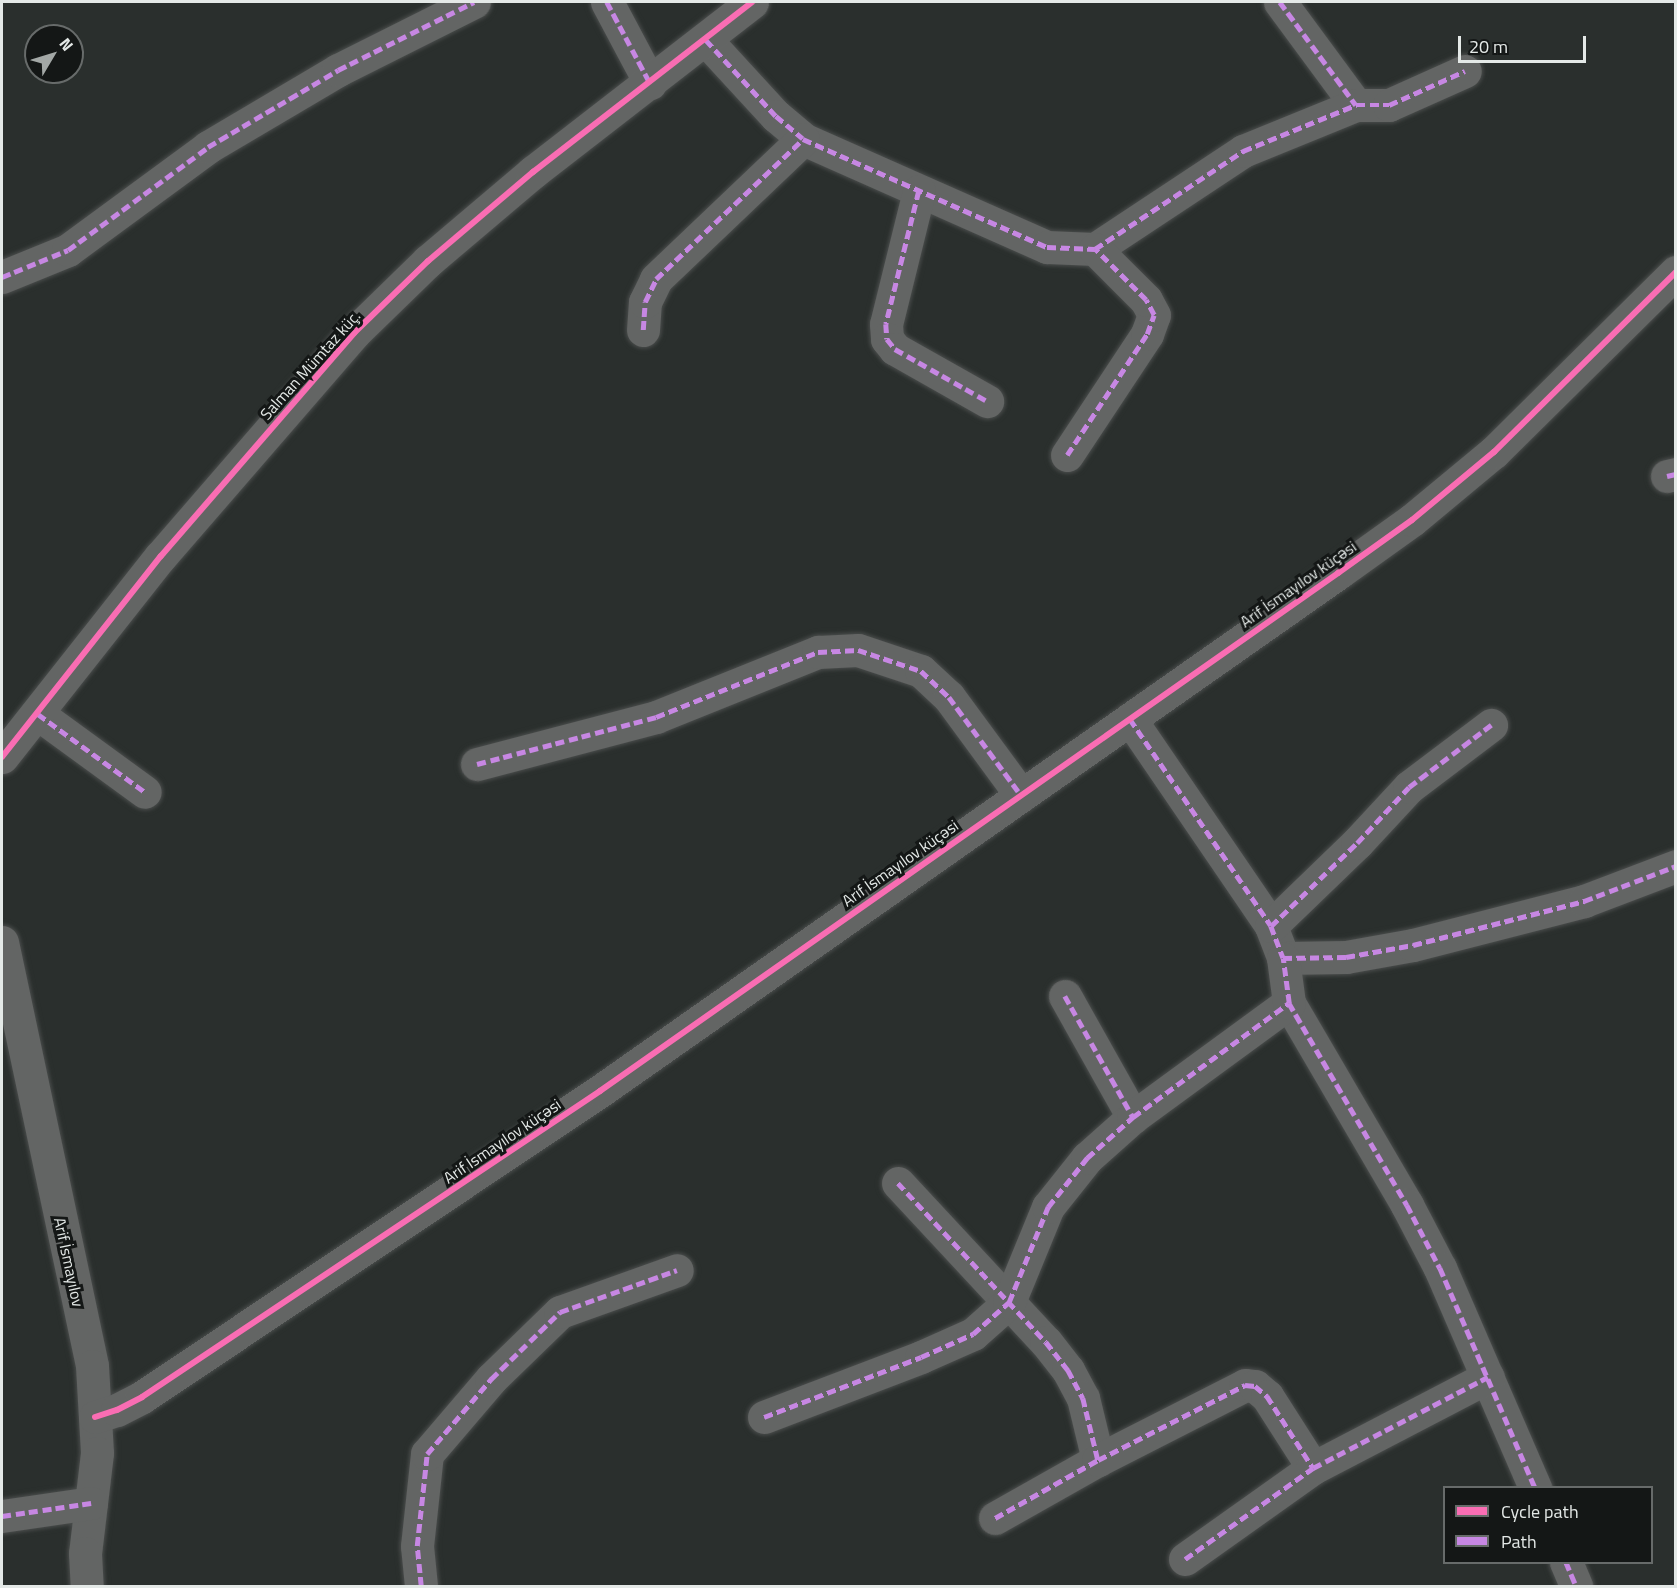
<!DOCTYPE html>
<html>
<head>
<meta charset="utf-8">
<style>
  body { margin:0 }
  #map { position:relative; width:1677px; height:1588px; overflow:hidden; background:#2a2f2d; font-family:"Titillium Web",sans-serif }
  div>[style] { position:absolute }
  .roads { filter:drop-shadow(0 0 2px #4a4d4c) drop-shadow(0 0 2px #4a4d4c) }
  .minor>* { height:33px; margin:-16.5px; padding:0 16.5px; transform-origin:16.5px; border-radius:16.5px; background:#636564 }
  .tertiary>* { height:33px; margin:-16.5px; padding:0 16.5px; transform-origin:16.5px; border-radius:16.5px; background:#636564 }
  .quiet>* { height:4.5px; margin-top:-2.25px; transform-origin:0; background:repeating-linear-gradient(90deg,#c787e3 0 9px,transparent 0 13.5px) }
  .cycleway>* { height:6px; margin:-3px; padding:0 3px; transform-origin:3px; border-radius:3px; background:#f96db3 }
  span { translate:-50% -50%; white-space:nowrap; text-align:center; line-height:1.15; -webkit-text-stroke:6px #141716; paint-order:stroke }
  .street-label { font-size:16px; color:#e4e9e7 }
  .frame { position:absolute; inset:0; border:3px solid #e4e9e7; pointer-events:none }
  .legend { position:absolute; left:1443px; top:1486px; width:210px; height:78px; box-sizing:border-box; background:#141716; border:2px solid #676b6a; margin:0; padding:8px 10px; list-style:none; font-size:18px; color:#e4e9e7 }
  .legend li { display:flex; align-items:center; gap:12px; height:30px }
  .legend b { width:30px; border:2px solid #676b6a }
  .north { position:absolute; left:24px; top:24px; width:60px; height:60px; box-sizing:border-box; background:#141716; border:2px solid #676b6a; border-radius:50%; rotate:52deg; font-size:16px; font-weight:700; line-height:24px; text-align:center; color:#e4e9e7 }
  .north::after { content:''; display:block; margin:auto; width:21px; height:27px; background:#a3a8a6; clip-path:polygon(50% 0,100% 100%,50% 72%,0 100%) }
  .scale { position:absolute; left:1458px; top:36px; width:128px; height:27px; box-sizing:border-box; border:3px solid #e4e9e7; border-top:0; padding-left:8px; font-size:18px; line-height:21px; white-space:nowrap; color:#e4e9e7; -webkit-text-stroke:4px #141716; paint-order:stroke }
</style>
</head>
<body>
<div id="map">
  <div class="roads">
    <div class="minor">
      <div style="left:607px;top:2px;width:92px;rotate:62deg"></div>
      <div style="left:1280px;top:2px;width:128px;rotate:53.6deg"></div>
      <div style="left:706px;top:40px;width:103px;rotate:47.4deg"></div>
      <div style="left:776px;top:116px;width:35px;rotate:40deg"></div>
      <div style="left:803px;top:139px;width:267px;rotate:23.9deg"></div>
      <div style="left:1047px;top:247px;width:48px;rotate:2.4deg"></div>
      <div style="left:1095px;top:249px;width:178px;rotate:-33.5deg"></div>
      <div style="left:1243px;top:151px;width:122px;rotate:-22.2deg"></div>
      <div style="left:1356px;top:105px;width:33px"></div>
      <div style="left:1389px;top:105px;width:83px;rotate:-24.1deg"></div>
      <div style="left:919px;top:191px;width:137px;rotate:103.9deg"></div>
      <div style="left:886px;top:324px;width:15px;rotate:86deg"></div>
      <div style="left:887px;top:339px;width:13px;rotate:51deg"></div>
      <div style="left:895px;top:349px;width:106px;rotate:29.5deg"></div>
      <div style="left:2px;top:277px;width:71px;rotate:-22.2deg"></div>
      <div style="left:68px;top:250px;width:174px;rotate:-36.3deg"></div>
      <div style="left:208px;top:147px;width:151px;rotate:-30.6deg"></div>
      <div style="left:338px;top:70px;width:152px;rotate:-26.6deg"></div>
      <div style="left:643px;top:330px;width:28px;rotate:-86deg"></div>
      <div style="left:645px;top:302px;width:25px;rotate:-64deg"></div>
      <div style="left:656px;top:279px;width:203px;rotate:-43.6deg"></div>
      <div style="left:1067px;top:455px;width:145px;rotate:-56.5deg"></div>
      <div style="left:1147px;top:334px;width:20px;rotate:-70deg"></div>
      <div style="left:1154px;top:315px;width:17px;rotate:-118deg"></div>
      <div style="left:1146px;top:300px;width:72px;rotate:-135deg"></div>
      <div style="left:1667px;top:476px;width:9px;rotate:-13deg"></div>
      <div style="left:38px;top:714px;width:132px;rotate:36.1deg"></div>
      <div style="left:1130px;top:719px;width:250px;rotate:55.7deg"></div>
      <div style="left:1271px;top:926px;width:34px;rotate:69deg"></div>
      <div style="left:1283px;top:958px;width:63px;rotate:-0.9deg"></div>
      <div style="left:1346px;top:957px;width:68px;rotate:-10.2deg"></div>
      <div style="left:1413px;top:945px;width:177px;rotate:-14.4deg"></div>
      <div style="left:1584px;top:901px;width:98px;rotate:-20.8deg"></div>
      <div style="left:2px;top:757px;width:256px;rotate:-51.7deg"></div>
      <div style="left:161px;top:556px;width:295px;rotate:-49.1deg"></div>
      <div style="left:354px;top:333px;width:103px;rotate:-44.2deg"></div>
      <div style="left:428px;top:261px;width:138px;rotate:-40.3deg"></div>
      <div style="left:533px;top:172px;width:277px;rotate:-37.8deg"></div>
      <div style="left:477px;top:764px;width:185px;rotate:-14.7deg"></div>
      <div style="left:656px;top:717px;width:175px;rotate:-21.9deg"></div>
      <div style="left:818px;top:652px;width:40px;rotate:-2.9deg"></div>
      <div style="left:858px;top:650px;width:66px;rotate:18.4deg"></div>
      <div style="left:921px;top:671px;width:38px;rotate:43deg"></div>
      <div style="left:949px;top:697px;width:122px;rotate:53.7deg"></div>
      <div style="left:1271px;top:926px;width:120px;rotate:-44deg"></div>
      <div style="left:1357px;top:843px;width:76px;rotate:-47.1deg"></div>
      <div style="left:1409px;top:787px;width:103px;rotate:-37.1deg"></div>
      <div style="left:2px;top:942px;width:433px;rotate:78deg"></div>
      <div style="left:92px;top:1366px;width:87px;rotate:86.7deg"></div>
      <div style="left:97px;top:1453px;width:101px;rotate:96.8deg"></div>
      <div style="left:85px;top:1553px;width:33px;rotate:87deg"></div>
      <div style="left:1065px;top:996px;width:139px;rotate:60.7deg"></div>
      <div style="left:1289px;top:1003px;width:234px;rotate:59.7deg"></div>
      <div style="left:1407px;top:1205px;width:71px;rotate:62.4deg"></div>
      <div style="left:1440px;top:1268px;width:240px;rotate:66.6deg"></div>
      <div style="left:898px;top:1183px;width:217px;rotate:47.1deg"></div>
      <div style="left:1046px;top:1342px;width:36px;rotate:52deg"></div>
      <div style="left:1068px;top:1370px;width:32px;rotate:62deg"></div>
      <div style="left:1083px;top:1398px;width:64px;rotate:76.4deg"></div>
      <div style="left:764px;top:1417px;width:168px;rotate:-20.9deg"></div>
      <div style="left:921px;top:1357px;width:57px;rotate:-23.9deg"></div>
      <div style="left:973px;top:1334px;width:48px;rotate:-41.6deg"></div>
      <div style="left:1009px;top:1302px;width:103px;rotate:-67.7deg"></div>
      <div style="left:1048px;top:1207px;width:63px;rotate:-51.5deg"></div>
      <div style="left:1087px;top:1158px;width:62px;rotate:-41.7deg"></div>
      <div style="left:1133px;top:1117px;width:193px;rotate:-36.2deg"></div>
      <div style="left:1289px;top:1003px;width:45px;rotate:-97.6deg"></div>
      <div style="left:2px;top:1516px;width:90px;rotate:-8.3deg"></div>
      <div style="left:995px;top:1518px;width:118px;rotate:-29.4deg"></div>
      <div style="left:1098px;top:1460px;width:165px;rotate:-27deg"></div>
      <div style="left:1245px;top:1385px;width:10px;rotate:6deg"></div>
      <div style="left:1255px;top:1386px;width:16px;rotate:40deg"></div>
      <div style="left:1267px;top:1396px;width:85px;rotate:57.4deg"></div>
      <div style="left:1185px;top:1559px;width:157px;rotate:-35.4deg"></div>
      <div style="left:1313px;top:1468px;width:197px;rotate:-27.5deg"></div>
      <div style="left:1566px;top:1562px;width:26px;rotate:67deg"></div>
      <div style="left:421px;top:1586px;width:40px;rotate:-95.7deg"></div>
      <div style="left:417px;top:1546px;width:93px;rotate:-83.8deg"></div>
      <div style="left:427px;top:1454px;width:99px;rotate:-49.5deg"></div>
      <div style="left:491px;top:1379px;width:96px;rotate:-44.2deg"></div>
      <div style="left:560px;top:1312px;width:124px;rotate:-19.7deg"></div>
    </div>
    <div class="tertiary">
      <div style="left:95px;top:1417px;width:23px;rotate:-18deg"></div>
      <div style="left:117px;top:1410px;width:28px;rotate:-27deg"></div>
      <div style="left:142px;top:1397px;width:551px;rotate:-33.75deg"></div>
      <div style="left:600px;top:1091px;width:902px;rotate:-35.06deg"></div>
      <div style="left:1338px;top:573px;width:91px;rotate:-35.6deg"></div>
      <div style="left:1412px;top:520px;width:107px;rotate:-39.7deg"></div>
      <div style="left:1494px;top:452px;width:256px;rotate:-44.7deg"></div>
    </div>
  </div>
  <div class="quiet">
    <div style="left:607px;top:2px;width:92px;rotate:62deg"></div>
    <div style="left:1280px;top:2px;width:128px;rotate:53.6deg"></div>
    <div style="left:706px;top:40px;width:103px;rotate:47.4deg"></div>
    <div style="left:776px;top:116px;width:35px;rotate:40deg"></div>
    <div style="left:803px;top:139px;width:267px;rotate:23.9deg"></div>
    <div style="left:1047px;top:247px;width:48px;rotate:2.4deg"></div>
    <div style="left:1095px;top:249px;width:178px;rotate:-33.5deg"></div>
    <div style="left:1243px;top:151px;width:122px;rotate:-22.2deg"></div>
    <div style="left:1356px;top:105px;width:33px"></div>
    <div style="left:1389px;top:105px;width:83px;rotate:-24.1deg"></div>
    <div style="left:919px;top:191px;width:137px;rotate:103.9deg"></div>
    <div style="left:886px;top:324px;width:15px;rotate:86deg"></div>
    <div style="left:887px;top:339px;width:13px;rotate:51deg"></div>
    <div style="left:895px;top:349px;width:106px;rotate:29.5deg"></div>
    <div style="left:2px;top:277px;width:71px;rotate:-22.2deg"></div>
    <div style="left:68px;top:250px;width:174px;rotate:-36.3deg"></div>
    <div style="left:208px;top:147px;width:151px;rotate:-30.6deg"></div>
    <div style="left:338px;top:70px;width:152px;rotate:-26.6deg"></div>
    <div style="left:643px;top:330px;width:28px;rotate:-86deg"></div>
    <div style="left:645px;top:302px;width:25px;rotate:-64deg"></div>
    <div style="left:656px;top:279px;width:203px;rotate:-43.6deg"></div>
    <div style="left:1067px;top:455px;width:145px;rotate:-56.5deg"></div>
    <div style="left:1147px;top:334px;width:20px;rotate:-70deg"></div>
    <div style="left:1154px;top:315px;width:17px;rotate:-118deg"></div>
    <div style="left:1146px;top:300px;width:72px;rotate:-135deg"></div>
    <div style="left:1667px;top:476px;width:9px;rotate:-13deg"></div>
    <div style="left:38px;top:714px;width:132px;rotate:36.1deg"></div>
    <div style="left:1130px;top:719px;width:250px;rotate:55.7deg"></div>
    <div style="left:1271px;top:926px;width:34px;rotate:69deg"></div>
    <div style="left:1283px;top:958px;width:63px;rotate:-0.9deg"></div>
    <div style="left:1346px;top:957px;width:68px;rotate:-10.2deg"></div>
    <div style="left:1413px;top:945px;width:177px;rotate:-14.4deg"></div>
    <div style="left:1584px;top:901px;width:98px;rotate:-20.8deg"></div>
    <div style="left:477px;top:764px;width:185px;rotate:-14.7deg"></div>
    <div style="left:656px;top:717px;width:175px;rotate:-21.9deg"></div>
    <div style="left:818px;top:652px;width:40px;rotate:-2.9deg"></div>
    <div style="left:858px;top:650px;width:66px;rotate:18.4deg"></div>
    <div style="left:921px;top:671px;width:38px;rotate:43deg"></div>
    <div style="left:949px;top:697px;width:122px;rotate:53.7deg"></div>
    <div style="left:1271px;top:926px;width:120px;rotate:-44deg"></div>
    <div style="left:1357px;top:843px;width:76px;rotate:-47.1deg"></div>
    <div style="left:1409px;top:787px;width:103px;rotate:-37.1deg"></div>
    <div style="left:1065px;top:996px;width:139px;rotate:60.7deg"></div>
    <div style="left:1289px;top:1003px;width:234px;rotate:59.7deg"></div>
    <div style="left:1407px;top:1205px;width:71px;rotate:62.4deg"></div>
    <div style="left:1440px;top:1268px;width:240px;rotate:66.6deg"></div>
    <div style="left:898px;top:1183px;width:217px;rotate:47.1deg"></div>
    <div style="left:1046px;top:1342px;width:36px;rotate:52deg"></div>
    <div style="left:1068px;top:1370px;width:32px;rotate:62deg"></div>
    <div style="left:1083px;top:1398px;width:64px;rotate:76.4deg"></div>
    <div style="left:764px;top:1417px;width:168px;rotate:-20.9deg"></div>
    <div style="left:921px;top:1357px;width:57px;rotate:-23.9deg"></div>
    <div style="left:973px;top:1334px;width:48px;rotate:-41.6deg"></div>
    <div style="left:1009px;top:1302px;width:103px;rotate:-67.7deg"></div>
    <div style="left:1048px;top:1207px;width:63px;rotate:-51.5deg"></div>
    <div style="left:1087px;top:1158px;width:62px;rotate:-41.7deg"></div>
    <div style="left:1133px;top:1117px;width:193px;rotate:-36.2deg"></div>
    <div style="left:1289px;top:1003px;width:45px;rotate:-97.6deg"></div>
    <div style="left:2px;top:1516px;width:90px;rotate:-8.3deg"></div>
    <div style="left:995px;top:1518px;width:118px;rotate:-29.4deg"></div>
    <div style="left:1098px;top:1460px;width:165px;rotate:-27deg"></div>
    <div style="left:1245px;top:1385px;width:10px;rotate:6deg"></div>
    <div style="left:1255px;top:1386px;width:16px;rotate:40deg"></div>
    <div style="left:1267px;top:1396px;width:85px;rotate:57.4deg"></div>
    <div style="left:1185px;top:1559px;width:157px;rotate:-35.4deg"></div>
    <div style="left:1313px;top:1468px;width:197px;rotate:-27.5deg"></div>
    <div style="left:1566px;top:1562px;width:26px;rotate:67deg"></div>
    <div style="left:421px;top:1586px;width:40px;rotate:-95.7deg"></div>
    <div style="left:417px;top:1546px;width:93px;rotate:-83.8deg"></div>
    <div style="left:427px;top:1454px;width:99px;rotate:-49.5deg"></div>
    <div style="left:491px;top:1379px;width:96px;rotate:-44.2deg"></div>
    <div style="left:560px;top:1312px;width:124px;rotate:-19.7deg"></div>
  </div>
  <div class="cycleway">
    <div style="left:2px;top:757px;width:256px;rotate:-51.7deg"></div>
    <div style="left:161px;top:556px;width:295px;rotate:-49.1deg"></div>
    <div style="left:354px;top:333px;width:103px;rotate:-44.2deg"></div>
    <div style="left:428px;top:261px;width:138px;rotate:-40.3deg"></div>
    <div style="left:533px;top:172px;width:277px;rotate:-37.8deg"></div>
    <div style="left:95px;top:1417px;width:23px;rotate:-18deg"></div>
    <div style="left:117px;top:1410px;width:28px;rotate:-27deg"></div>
    <div style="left:142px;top:1397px;width:551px;rotate:-33.75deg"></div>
    <div style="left:600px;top:1091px;width:902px;rotate:-35.06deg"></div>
    <div style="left:1338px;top:573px;width:91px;rotate:-35.6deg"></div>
    <div style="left:1412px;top:520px;width:107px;rotate:-39.7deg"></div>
    <div style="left:1494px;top:452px;width:256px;rotate:-44.7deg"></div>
  </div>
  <div class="street-label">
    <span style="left:310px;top:365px;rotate:-48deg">Salman Mümtaz küç.</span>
    <span style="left:1298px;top:584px;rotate:-35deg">Arif İsmayılov küçəsi</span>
    <span style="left:900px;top:863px;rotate:-35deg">Arif İsmayılov küçəsi</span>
    <span style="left:502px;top:1141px;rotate:-34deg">Arif İsmayılov küçəsi</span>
    <span style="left:69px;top:1262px;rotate:78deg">Arif İsmayılov</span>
  </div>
  <div class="frame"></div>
  <ul class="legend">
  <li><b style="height:8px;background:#f96db3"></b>Cycle path</li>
  <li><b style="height:8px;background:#c787e3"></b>Path</li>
  </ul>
  <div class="north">N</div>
  <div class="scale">20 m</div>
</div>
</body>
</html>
